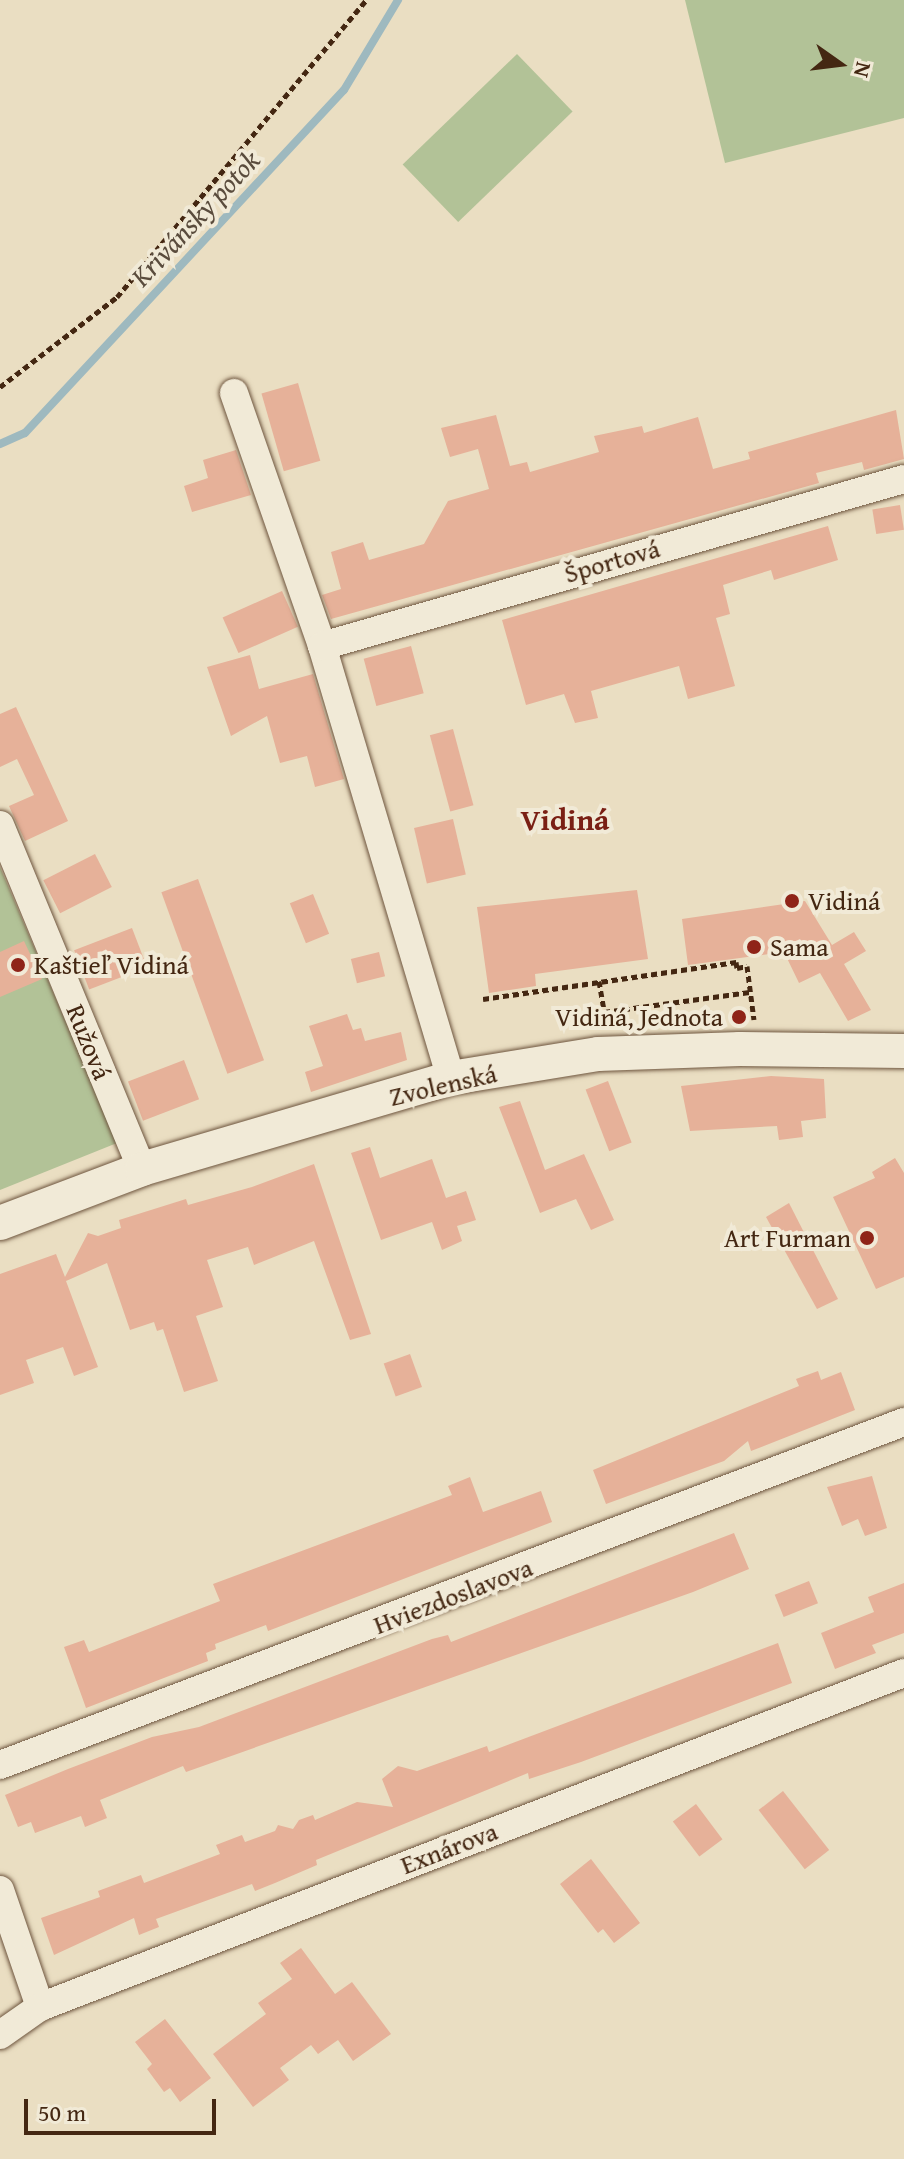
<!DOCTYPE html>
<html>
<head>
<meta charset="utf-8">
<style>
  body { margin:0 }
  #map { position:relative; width:904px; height:2159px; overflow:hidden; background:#eadec2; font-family:"Gentium Book Plus",serif }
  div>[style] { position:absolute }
  .green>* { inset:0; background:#b2c297; transform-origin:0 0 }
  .stream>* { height:8px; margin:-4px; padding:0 4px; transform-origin:4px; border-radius:4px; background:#9eb9bf }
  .building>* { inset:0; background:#e6b199; transform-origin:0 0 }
  .path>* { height:5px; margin-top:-2.5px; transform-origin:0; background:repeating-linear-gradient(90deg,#442712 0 6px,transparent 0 10px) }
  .roads { filter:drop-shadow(0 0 2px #6e553e) drop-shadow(0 0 2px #6e553e) }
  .minor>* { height:28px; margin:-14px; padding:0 14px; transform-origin:14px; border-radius:14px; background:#f1ead7 }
  .tertiary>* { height:34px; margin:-17px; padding:0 17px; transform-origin:17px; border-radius:17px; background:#f1ead7 }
  .dots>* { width:22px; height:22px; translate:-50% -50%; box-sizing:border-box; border:4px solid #f1ead7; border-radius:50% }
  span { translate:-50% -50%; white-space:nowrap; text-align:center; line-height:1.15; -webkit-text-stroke:8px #f1ead7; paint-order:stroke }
  .street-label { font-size:26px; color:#442712 }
  .poi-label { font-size:26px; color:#442712 }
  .left { translate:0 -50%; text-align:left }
  .right { translate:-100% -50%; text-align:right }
  .water-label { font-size:28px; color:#5a4c3d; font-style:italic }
  .quarter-label { font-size:30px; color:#7a1f14; font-weight:700 }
  .north { position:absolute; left:800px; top:24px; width:80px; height:80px; -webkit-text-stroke:6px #f1ead7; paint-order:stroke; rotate:104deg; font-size:22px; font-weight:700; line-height:32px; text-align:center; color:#442712 }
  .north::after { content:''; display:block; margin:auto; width:28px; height:36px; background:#442712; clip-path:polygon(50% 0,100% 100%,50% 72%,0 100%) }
  .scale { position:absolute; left:24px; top:2099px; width:192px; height:36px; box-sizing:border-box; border:4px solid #442712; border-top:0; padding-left:10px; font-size:24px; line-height:28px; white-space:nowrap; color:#442712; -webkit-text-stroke:6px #f1ead7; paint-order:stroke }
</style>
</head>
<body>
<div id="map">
  <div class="green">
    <div style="clip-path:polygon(685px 0,904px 0,904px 118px,725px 163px)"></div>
    <div style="left:517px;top:54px;width:80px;height:159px;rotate:46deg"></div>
    <div style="clip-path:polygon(0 867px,117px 1143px,0 1190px)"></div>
  </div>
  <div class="stream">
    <div style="left:0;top:444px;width:27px;rotate:-24deg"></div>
    <div style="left:25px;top:433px;width:468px;rotate:-47.1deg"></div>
    <div style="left:344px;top:90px;width:105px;rotate:-59deg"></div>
  </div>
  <div class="building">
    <div style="left:298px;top:383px;width:81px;height:38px;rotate:74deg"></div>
    <div style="clip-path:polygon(896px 410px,904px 459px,864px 470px,862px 462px,816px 473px,819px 483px,331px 619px,322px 595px,341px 589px,331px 552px,363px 542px,369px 560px,424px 544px,448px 501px,489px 489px,478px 449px,450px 457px,441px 428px,496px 415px,510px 466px,527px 462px,530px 472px,599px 452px,594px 436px,642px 426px,644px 433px,698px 417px,713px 469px,750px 459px,748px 452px)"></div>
    <div style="clip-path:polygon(236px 450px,251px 495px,192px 512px,184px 486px,208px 478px,203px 460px)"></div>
    <div style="left:900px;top:505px;width:25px;height:28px;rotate:81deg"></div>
    <div style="clip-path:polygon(828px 526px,838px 560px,774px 580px,771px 570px,723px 585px,730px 614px,716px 618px,735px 686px,688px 699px,679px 666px,591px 691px,598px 718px,575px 723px,564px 694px,526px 705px,502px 620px)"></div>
    <div style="left:282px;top:591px;width:39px;height:65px;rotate:66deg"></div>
    <div style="left:411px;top:646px;width:49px;height:49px;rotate:75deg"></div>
    <div style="clip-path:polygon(250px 655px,259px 689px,313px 674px,344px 779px,315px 787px,307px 756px,280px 763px,267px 716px,231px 736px,207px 667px)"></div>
    <div style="clip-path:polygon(16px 707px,68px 821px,25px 841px,9px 806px,34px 795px,17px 759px,0 767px,0 714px)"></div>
    <div style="left:453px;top:729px;width:79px;height:24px;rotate:75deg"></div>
    <div style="left:453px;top:819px;width:57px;height:40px;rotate:77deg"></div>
    <div style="left:95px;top:854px;width:37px;height:58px;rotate:63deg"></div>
    <div style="left:198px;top:879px;width:193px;height:39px;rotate:70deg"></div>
    <div style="clip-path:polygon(637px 890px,648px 959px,535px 974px,536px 986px,489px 993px,477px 907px)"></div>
    <div style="left:313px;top:894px;width:43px;height:25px;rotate:68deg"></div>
    <div style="clip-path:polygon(805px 901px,832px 945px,854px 932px,866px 951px,844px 964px,871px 1010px,848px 1021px,820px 973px,799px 983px,784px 952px,688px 965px,682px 919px)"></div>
    <div style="left:132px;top:928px;width:42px;height:62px;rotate:69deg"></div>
    <div style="clip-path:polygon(24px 941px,42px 979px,0 997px,0 952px)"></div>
    <div style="left:379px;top:952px;width:25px;height:29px;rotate:76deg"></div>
    <div style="clip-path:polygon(347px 1014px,353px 1030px,361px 1028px,365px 1041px,401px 1032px,407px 1060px,311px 1092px,305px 1072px,323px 1066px,309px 1026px)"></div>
    <div style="left:184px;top:1060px;width:42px;height:60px;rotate:69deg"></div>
    <div style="clip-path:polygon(771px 1076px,824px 1079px,826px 1118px,801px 1121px,803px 1137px,779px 1140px,777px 1126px,690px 1131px,681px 1086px)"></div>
    <div style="left:608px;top:1081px;width:66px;height:24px;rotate:69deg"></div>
    <div style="clip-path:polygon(520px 1101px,545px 1170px,584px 1154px,614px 1220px,591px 1230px,576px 1199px,540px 1213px,499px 1107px)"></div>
    <div style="clip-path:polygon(370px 1147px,380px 1178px,432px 1159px,446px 1198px,466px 1191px,476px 1220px,457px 1226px,462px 1241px,442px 1250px,432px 1222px,381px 1240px,351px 1153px)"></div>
    <div style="clip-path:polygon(895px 1158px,904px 1173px,904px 1277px,876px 1289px,833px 1197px,875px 1178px,872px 1172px)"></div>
    <div style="clip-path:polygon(314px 1164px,371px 1334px,350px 1340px,314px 1241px,254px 1265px,248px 1247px,207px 1260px,223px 1307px,196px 1316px,218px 1381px,184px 1392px,163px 1329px,157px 1331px,154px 1322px,130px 1330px,107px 1263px,66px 1281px,98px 1367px,74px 1376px,63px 1347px,26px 1360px,34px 1383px,0 1395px,0 1274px,56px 1254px,65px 1277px,88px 1233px,98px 1236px,121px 1228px,119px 1220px,186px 1199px,188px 1205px,252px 1187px)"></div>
    <div style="clip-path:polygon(789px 1203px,838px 1299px,817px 1309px,766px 1217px)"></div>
    <div style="left:410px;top:1354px;width:35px;height:28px;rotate:70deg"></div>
    <div style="clip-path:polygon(818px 1371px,821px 1380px,841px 1372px,855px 1410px,751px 1451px,748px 1441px,724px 1461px,606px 1504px,593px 1470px,799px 1386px,796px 1379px)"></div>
    <div style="clip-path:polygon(872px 1476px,887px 1528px,865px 1536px,858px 1519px,842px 1526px,827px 1487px)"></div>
    <div style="clip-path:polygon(470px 1477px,483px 1512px,541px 1491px,552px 1522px,268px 1631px,266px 1625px,215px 1644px,216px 1649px,206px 1653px,208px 1661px,86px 1708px,64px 1647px,84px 1640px,89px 1652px,220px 1601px,213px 1584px,452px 1495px,448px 1486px)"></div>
    <div style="clip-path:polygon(734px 1533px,749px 1569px,693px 1592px,186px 1772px,183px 1766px,100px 1800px,107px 1818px,85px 1827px,81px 1816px,35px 1833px,31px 1822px,18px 1827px,5px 1795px,68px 1769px,152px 1737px,199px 1727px,432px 1639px,448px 1635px,451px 1642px)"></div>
    <div style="left:809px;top:1581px;width:24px;height:37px;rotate:68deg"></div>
    <div style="clip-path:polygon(904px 1583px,904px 1633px,872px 1645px,876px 1653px,835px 1669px,821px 1633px,874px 1612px,868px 1597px)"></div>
    <div style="clip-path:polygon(778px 1643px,792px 1683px,581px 1762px,529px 1779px,528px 1773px,316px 1860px,317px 1865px,275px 1883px,255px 1891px,252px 1884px,156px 1919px,159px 1927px,139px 1935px,134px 1918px,54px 1955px,41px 1918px,100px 1897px,98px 1891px,141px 1875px,144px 1883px,220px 1854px,216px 1845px,242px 1835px,245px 1842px,275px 1831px,278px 1825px,293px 1829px,299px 1820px,313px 1815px,315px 1820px,357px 1802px,393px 1807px,382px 1779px,398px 1766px,417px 1771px,487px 1746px,489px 1752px)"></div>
    <div style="left:783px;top:1791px;width:75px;height:31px;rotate:52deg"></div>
    <div style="left:696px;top:1804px;width:44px;height:29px;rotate:53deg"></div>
    <div style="clip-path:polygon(591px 1859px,640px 1923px,614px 1943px,603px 1929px,598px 1933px,560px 1884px)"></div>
    <div style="clip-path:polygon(301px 1948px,335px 1994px,352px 1982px,391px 2034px,353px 2061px,338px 2040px,318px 2054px,311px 2045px,280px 2068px,289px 2080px,253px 2107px,213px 2054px,266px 2014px,258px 2003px,292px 1979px,280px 1963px)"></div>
    <div style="clip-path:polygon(165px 2019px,211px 2078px,180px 2102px,170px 2088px,164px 2092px,147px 2069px,152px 2064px,135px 2042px)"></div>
  </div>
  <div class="path">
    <div style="left:0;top:387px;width:148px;rotate:-37.6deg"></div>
    <div style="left:117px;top:297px;width:388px;rotate:-50deg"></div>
    <div style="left:599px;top:981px;width:48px;rotate:80.3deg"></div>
    <div style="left:483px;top:999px;width:256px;rotate:-8.3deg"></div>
    <div style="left:736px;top:962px;width:6px;rotate:81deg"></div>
    <div style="left:737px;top:968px;width:10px;rotate:-11deg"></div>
    <div style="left:747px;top:966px;width:54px;rotate:82.6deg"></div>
    <div style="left:604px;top:1012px;width:147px;rotate:-7.8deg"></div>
  </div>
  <div class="roads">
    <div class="minor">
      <div style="left:234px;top:393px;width:268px;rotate:70.8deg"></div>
      <div style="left:322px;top:646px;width:451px;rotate:73.4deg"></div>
      <div style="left:322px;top:646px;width:605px;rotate:-16.01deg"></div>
      <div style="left:0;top:825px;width:372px;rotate:67.6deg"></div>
      <div style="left:0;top:1765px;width:967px;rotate:-20.78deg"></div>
      <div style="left:0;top:1890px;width:124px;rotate:71.1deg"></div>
      <div style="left:0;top:2035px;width:49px;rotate:-35deg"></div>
      <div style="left:40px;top:2007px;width:926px;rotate:-21.14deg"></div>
    </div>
    <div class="tertiary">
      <div style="left:0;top:1223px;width:152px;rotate:-20.8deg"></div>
      <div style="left:142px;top:1169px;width:322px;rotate:-16.4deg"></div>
      <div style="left:451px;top:1078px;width:149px;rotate:-9.3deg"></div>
      <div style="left:598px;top:1054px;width:142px;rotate:-2deg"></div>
      <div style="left:740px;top:1049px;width:164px;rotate:0.7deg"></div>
    </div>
  </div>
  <div class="dots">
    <div style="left:792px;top:901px;background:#8f2418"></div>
    <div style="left:754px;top:947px;background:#8f2418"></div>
    <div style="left:18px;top:965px;background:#8f2418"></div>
    <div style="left:739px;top:1017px;background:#8f2418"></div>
    <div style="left:867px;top:1238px;background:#8f2418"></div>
  </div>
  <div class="street-label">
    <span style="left:612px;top:561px;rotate:-16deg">Športová</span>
    <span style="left:89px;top:1042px;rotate:68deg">Ružová</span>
    <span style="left:443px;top:1085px;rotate:-13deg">Zvolenská</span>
    <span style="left:453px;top:1596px;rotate:-21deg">Hviezdoslavova</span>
    <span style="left:449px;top:1848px;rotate:-21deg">Exnárova</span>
  </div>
  <div class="poi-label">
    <span class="left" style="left:808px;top:901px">Vidiná</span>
    <span class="left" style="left:770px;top:947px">Sama</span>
    <span class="left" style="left:34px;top:965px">Kaštieľ Vidiná</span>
    <span class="right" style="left:723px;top:1017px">Vidiná, Jednota</span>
    <span class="right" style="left:851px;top:1238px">Art Furman</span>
  </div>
  <div class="water-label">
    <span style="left:195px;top:218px;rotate:-47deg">Krivánsky potok</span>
  </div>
  <div class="quarter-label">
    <span style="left:565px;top:819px">Vidiná</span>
  </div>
  <div class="north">N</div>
  <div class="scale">50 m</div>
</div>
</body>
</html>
